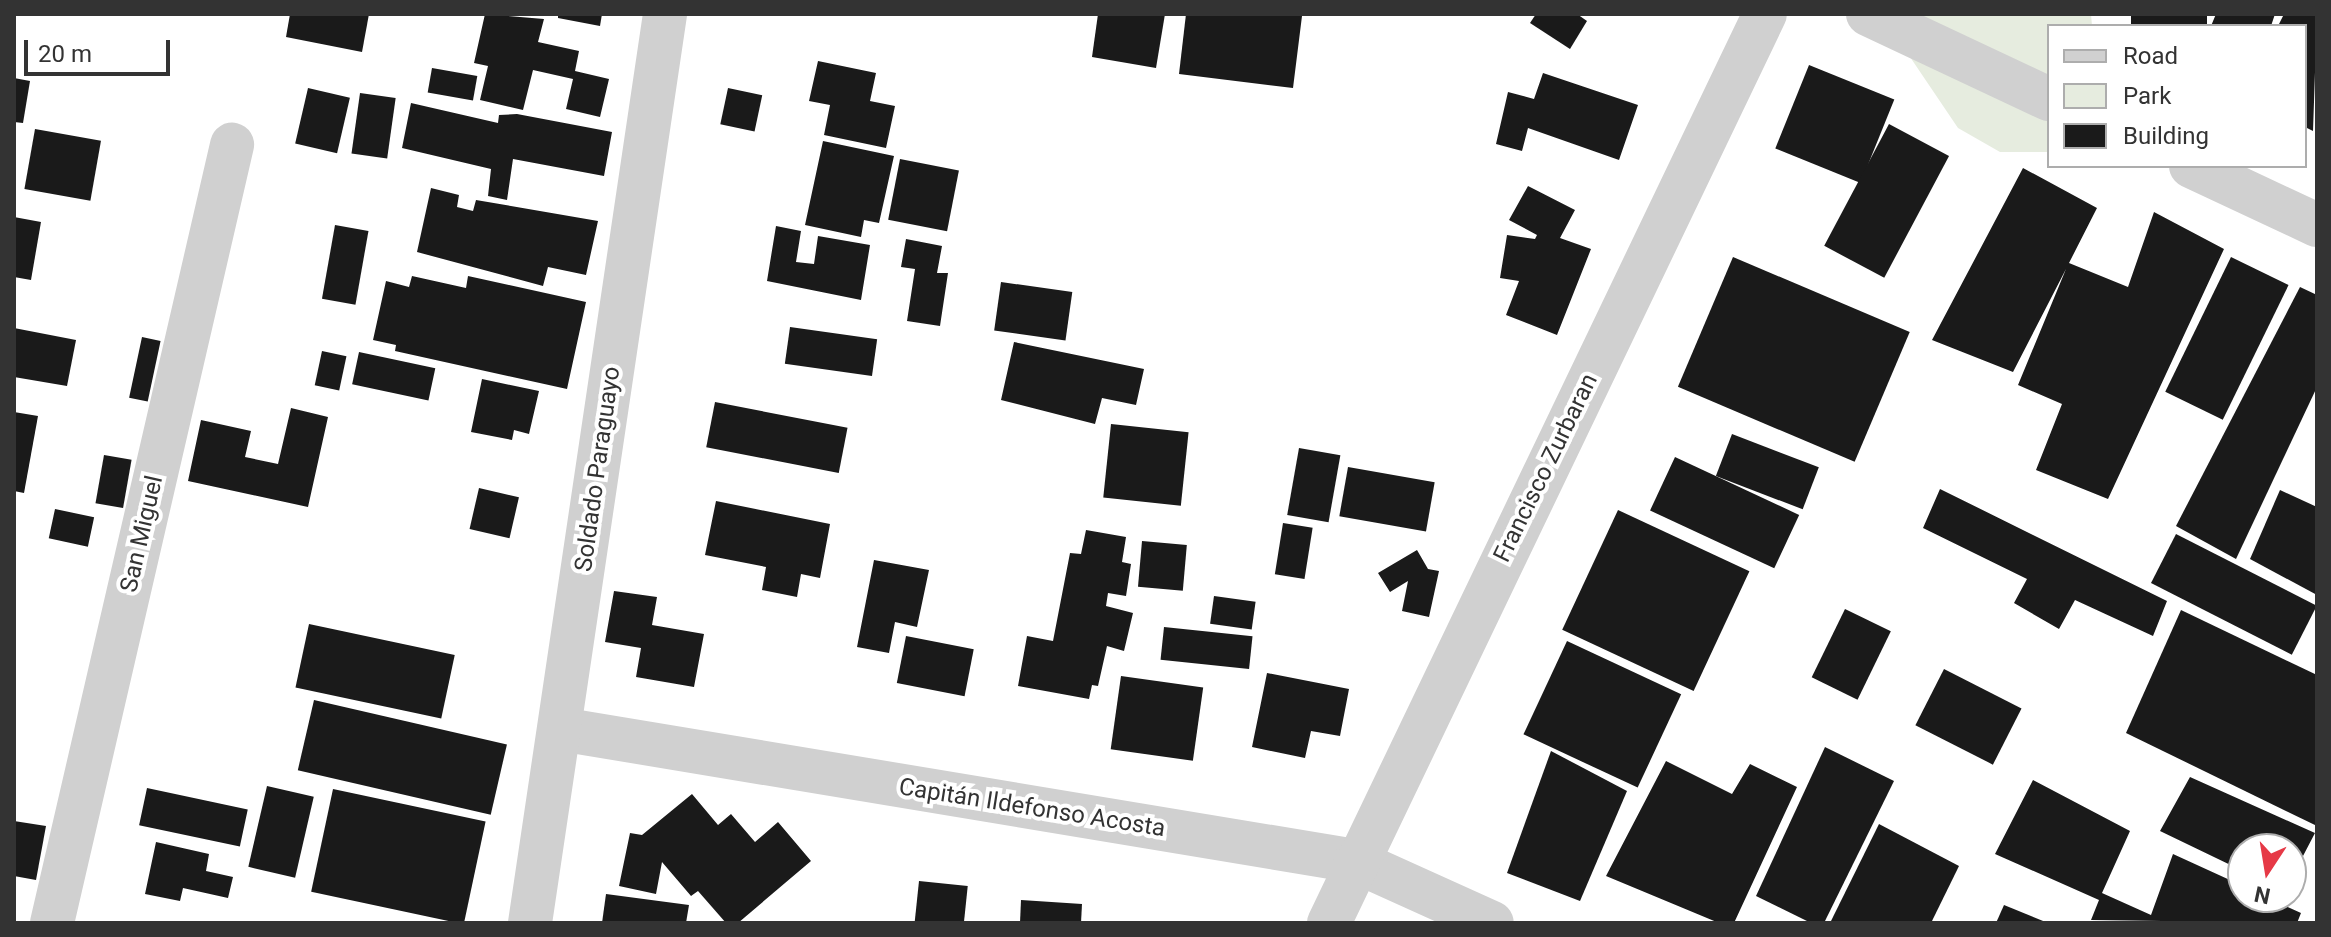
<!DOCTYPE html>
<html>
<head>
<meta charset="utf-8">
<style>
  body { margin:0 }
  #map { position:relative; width:2331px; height:937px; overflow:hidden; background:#fff; font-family:Roboto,sans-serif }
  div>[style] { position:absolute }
  .green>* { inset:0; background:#e6ecdf }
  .building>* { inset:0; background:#1a1a1a; transform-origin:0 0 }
  .minor>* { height:44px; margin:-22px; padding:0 22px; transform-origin:22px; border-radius:22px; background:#d0d0d0 }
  span { translate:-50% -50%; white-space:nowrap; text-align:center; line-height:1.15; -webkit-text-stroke:8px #fff; paint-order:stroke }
  .street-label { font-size:24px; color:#333 }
  .frame { position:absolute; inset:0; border:16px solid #333; pointer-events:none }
  .legend { position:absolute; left:2047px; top:24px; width:260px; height:144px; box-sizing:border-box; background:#fff; border:2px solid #adadad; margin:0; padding:10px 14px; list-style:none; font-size:24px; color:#333 }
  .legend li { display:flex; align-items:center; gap:16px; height:40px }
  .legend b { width:40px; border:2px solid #adadad }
  .north { position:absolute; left:2227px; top:833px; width:80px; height:80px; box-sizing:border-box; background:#fff; border:2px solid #adadad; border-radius:50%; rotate:192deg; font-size:22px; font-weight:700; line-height:32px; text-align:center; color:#333 }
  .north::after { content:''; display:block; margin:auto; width:28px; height:36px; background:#e63946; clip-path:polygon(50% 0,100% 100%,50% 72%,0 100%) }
  .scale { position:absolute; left:24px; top:40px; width:146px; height:36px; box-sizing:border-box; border:4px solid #333; border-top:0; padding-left:10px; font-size:24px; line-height:28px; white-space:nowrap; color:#333; -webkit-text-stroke:6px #fff; paint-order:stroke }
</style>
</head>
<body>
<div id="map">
  <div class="green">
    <div style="clip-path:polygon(1881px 14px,2091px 14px,2092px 26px,2049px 26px,2049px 152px,2000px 152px,1958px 128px)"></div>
  </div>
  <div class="building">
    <div style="clip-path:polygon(290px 14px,369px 14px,362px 52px,286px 37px)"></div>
    <div style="clip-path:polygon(485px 14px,544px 19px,538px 42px,579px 51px,575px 71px,609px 79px,600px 117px,566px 109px,573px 79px,533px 70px,523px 110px,480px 100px,488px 66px,474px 63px)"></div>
    <div style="clip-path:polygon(558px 14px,602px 14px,600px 26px,558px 18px)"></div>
    <div style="clip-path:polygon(1098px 14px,1165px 14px,1156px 68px,1092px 57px)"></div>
    <div style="clip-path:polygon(1186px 14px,1302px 16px,1293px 88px,1179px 74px)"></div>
    <div style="clip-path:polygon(1536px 14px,1577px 14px,1587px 21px,1570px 49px,1530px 23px)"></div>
    <div style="left:2131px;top:14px;width:76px;height:13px"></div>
    <div style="clip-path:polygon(2216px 14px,2275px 14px,2271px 26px,2211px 26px)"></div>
    <div style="clip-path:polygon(2284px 14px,2317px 14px,2313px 131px,2305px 127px,2305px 26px,2278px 26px)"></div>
    <div style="clip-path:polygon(818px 61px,876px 73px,870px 101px,895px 106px,886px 148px,824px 135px,830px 105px,809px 101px)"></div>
    <div style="left:1809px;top:65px;width:92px;height:90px;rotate:22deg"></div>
    <div style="left:432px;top:68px;width:46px;height:25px;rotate:10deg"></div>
    <div style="clip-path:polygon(1543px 73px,1638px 105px,1619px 160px,1528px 128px,1522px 151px,1496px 144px,1508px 92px,1534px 99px)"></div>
    <div style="clip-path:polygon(14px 78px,30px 81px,23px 123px,14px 122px)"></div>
    <div style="left:308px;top:88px;width:43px;height:57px;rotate:13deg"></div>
    <div style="left:728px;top:88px;width:35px;height:37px;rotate:12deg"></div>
    <div style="left:360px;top:93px;width:36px;height:61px;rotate:8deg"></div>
    <div style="clip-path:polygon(411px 103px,498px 123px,499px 115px,517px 114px,612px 132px,604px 176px,513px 159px,507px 200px,488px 196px,491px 169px,402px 148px)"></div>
    <div style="left:1889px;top:124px;width:68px;height:138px;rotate:28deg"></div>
    <div style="left:35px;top:129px;width:67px;height:61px;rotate:10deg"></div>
    <div style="clip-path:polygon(823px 141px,894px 156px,879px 223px,864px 220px,861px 237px,805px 225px)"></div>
    <div style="left:900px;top:159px;width:60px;height:62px;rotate:11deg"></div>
    <div style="clip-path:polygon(2023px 168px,2097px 208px,2069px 263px,2128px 287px,2154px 212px,2224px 249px,2108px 499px,2036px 470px,2062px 404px,2018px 385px,2066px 269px,2013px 372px,1932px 340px)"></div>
    <div style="clip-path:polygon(1528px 186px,1575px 210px,1560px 238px,1591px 249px,1557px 335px,1506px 315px,1519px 281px,1500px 278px,1507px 235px,1535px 239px,1537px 235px,1509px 220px)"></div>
    <div style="clip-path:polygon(431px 188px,459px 195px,457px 207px,473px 211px,476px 200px,598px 221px,586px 275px,548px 267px,543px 286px,417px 252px)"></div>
    <div style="clip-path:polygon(14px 217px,41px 222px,31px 280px,14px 277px)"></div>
    <div style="left:335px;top:225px;width:34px;height:75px;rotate:10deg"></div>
    <div style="clip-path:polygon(776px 226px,801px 231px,796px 262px,814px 264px,818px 236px,870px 245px,861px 300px,767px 281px)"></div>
    <div style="clip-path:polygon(906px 239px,942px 246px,937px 273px,948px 273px,940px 326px,907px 321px,915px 269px,901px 267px)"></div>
    <div style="left:1733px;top:257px;width:192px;height:141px;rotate:23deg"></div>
    <div style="left:2231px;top:257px;width:64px;height:150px;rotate:26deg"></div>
    <div style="clip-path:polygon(412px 276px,466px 288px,468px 276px,586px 302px,567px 389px,395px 351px,396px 345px,373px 340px,386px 281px,409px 287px)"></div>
    <div style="left:1001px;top:282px;width:72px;height:49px;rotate:8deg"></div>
    <div style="clip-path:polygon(2300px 287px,2317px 295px,2317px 387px,2236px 559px,2176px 526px)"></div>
    <div style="left:790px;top:327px;width:88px;height:37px;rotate:8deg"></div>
    <div style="clip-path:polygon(14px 328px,76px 340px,67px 386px,14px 377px)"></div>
    <div style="left:142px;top:337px;width:19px;height:62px;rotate:12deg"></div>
    <div style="clip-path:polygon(1014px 342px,1144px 369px,1136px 405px,1102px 398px,1095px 424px,1001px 400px)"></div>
    <div style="left:322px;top:351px;width:25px;height:35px;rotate:12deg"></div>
    <div style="left:359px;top:352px;width:78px;height:33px;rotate:12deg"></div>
    <div style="clip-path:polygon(482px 379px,539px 391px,529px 434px,514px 430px,512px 440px,471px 432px)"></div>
    <div style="left:715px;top:402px;width:135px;height:46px;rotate:11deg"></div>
    <div style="clip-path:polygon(291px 408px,328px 417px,308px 507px,188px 481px,201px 420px,251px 431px,245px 457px,278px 464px)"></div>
    <div style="clip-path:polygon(14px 412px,38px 416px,24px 493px,14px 491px)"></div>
    <div style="left:1111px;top:424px;width:78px;height:74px;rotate:6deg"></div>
    <div style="left:1732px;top:434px;width:93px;height:45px;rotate:21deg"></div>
    <div style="left:1299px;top:448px;width:42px;height:68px;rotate:10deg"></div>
    <div style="left:104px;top:455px;width:28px;height:49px;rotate:10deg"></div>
    <div style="left:1675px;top:457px;width:137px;height:59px;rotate:25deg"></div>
    <div style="left:1348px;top:467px;width:88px;height:50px;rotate:10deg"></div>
    <div style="left:479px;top:488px;width:41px;height:42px;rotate:13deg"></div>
    <div style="clip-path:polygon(1940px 489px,2167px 601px,2153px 636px,2075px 600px,2059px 629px,2014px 603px,2027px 579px,1923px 528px)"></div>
    <div style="clip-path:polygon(2280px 490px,2317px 507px,2317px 595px,2250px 559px)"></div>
    <div style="clip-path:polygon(716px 501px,830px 524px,820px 578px,801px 574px,797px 597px,762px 590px,766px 567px,705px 555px)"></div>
    <div style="left:55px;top:509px;width:40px;height:30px;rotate:12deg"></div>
    <div style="left:1618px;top:510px;width:145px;height:132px;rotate:25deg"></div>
    <div style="left:1283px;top:523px;width:30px;height:52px;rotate:9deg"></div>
    <div style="clip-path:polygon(1086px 530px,1126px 537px,1122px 562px,1131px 564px,1126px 596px,1108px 593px,1106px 606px,1133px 613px,1124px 651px,1107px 646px,1098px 686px,1092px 685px,1089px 699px,1018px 686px,1027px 636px,1053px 641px,1070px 553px,1081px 554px)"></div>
    <div style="left:2176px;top:534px;width:158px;height:55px;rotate:27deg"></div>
    <div style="left:1142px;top:541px;width:45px;height:46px;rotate:5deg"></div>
    <div style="clip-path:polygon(1417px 550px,1428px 569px,1439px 571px,1429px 617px,1402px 611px,1408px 581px,1390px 592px,1378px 573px)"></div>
    <div style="clip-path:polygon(874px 560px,929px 570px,917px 627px,895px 622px,889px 653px,857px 647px)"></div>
    <div style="clip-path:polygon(614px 591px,657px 597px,652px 625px,704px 634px,694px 687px,636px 677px,641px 648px,605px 642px)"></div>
    <div style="left:1214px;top:596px;width:42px;height:28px;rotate:8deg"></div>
    <div style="left:1845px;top:609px;width:51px;height:76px;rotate:26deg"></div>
    <div style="clip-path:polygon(2181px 610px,2317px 675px,2317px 826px,2126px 733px)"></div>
    <div style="left:309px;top:624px;width:149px;height:65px;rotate:12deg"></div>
    <div style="left:1164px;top:627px;width:89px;height:33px;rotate:6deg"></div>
    <div style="left:906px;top:636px;width:69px;height:48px;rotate:11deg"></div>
    <div style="left:1567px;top:641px;width:126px;height:103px;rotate:25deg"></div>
    <div style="left:1944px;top:669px;width:87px;height:63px;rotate:27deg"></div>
    <div style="clip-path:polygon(1267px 673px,1349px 689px,1340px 736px,1311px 731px,1305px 758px,1252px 747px)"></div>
    <div style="left:1121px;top:676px;width:83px;height:74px;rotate:8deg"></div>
    <div style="left:314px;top:700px;width:198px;height:72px;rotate:13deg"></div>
    <div style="clip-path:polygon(1825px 747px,1894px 781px,1824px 923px,1811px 923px,1756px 896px)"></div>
    <div style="clip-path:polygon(1551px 751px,1627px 791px,1580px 901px,1507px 873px)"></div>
    <div style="clip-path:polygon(1666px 761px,1732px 794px,1750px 764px,1797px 787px,1734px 923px,1719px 923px,1606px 876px)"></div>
    <div style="clip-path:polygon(2190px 777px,2315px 833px,2291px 879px,2291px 849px,2243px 849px,2243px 871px,2160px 831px)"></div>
    <div style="clip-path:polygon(2033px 780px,2130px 831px,2102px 893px,2151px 915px,2173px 854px,2243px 886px,2243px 897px,2266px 897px,2301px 913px,2297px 923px,2091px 920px,2099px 900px,1995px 854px)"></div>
    <div style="left:267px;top:786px;width:48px;height:83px;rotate:13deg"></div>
    <div style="left:147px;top:788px;width:103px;height:38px;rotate:12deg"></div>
    <div style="left:333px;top:789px;width:156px;height:105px;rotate:12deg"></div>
    <div style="clip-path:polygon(692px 794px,718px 825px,731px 814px,755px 842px,778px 822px,811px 861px,738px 923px,726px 923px,698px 891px,691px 896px,662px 862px,656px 894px,619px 886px,630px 833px,642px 835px)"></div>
    <div style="clip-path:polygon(14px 821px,46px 826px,36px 880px,14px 876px)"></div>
    <div style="clip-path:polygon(1879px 824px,1959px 866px,1931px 923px,1830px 923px)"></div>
    <div style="clip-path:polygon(156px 842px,209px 854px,206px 871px,233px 877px,228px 898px,183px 888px,180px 901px,145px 894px)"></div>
    <div style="left:919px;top:881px;width:49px;height:42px;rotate:6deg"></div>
    <div style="clip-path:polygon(606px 894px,689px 905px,686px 923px,602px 923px)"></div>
    <div style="clip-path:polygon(1021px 900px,1082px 904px,1081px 923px,1020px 923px)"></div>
    <div style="clip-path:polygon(2004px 905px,2048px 923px,1996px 923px)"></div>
  </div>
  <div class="minor">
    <div style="left:1868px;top:14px;width:200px;rotate:25.2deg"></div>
    <div style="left:2191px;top:166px;width:139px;rotate:25.1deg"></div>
    <div style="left:560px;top:729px;width:806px;rotate:9.43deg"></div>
    <div style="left:1355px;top:861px;width:150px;rotate:24.3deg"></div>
    <div style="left:52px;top:923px;width:799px;rotate:-76.97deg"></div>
    <div style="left:530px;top:923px;width:919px;rotate:-81.55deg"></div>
    <div style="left:1329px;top:923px;width:1008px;rotate:-64.38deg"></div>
  </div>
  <div class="street-label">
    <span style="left:1546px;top:468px;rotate:-64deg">Francisco Zurbaran</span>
    <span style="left:598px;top:469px;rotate:-82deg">Soldado Paraguayo</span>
    <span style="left:142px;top:534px;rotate:-77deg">San Miguel</span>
    <span style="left:1032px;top:808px;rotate:9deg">Capitán Ildefonso Acosta</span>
  </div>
  <div class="frame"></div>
  <ul class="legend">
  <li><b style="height:10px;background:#d0d0d0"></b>Road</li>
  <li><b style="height:22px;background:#e6ecdf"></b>Park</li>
  <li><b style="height:22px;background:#1a1a1a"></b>Building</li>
  </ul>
  <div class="north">N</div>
  <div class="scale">20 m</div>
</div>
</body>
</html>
